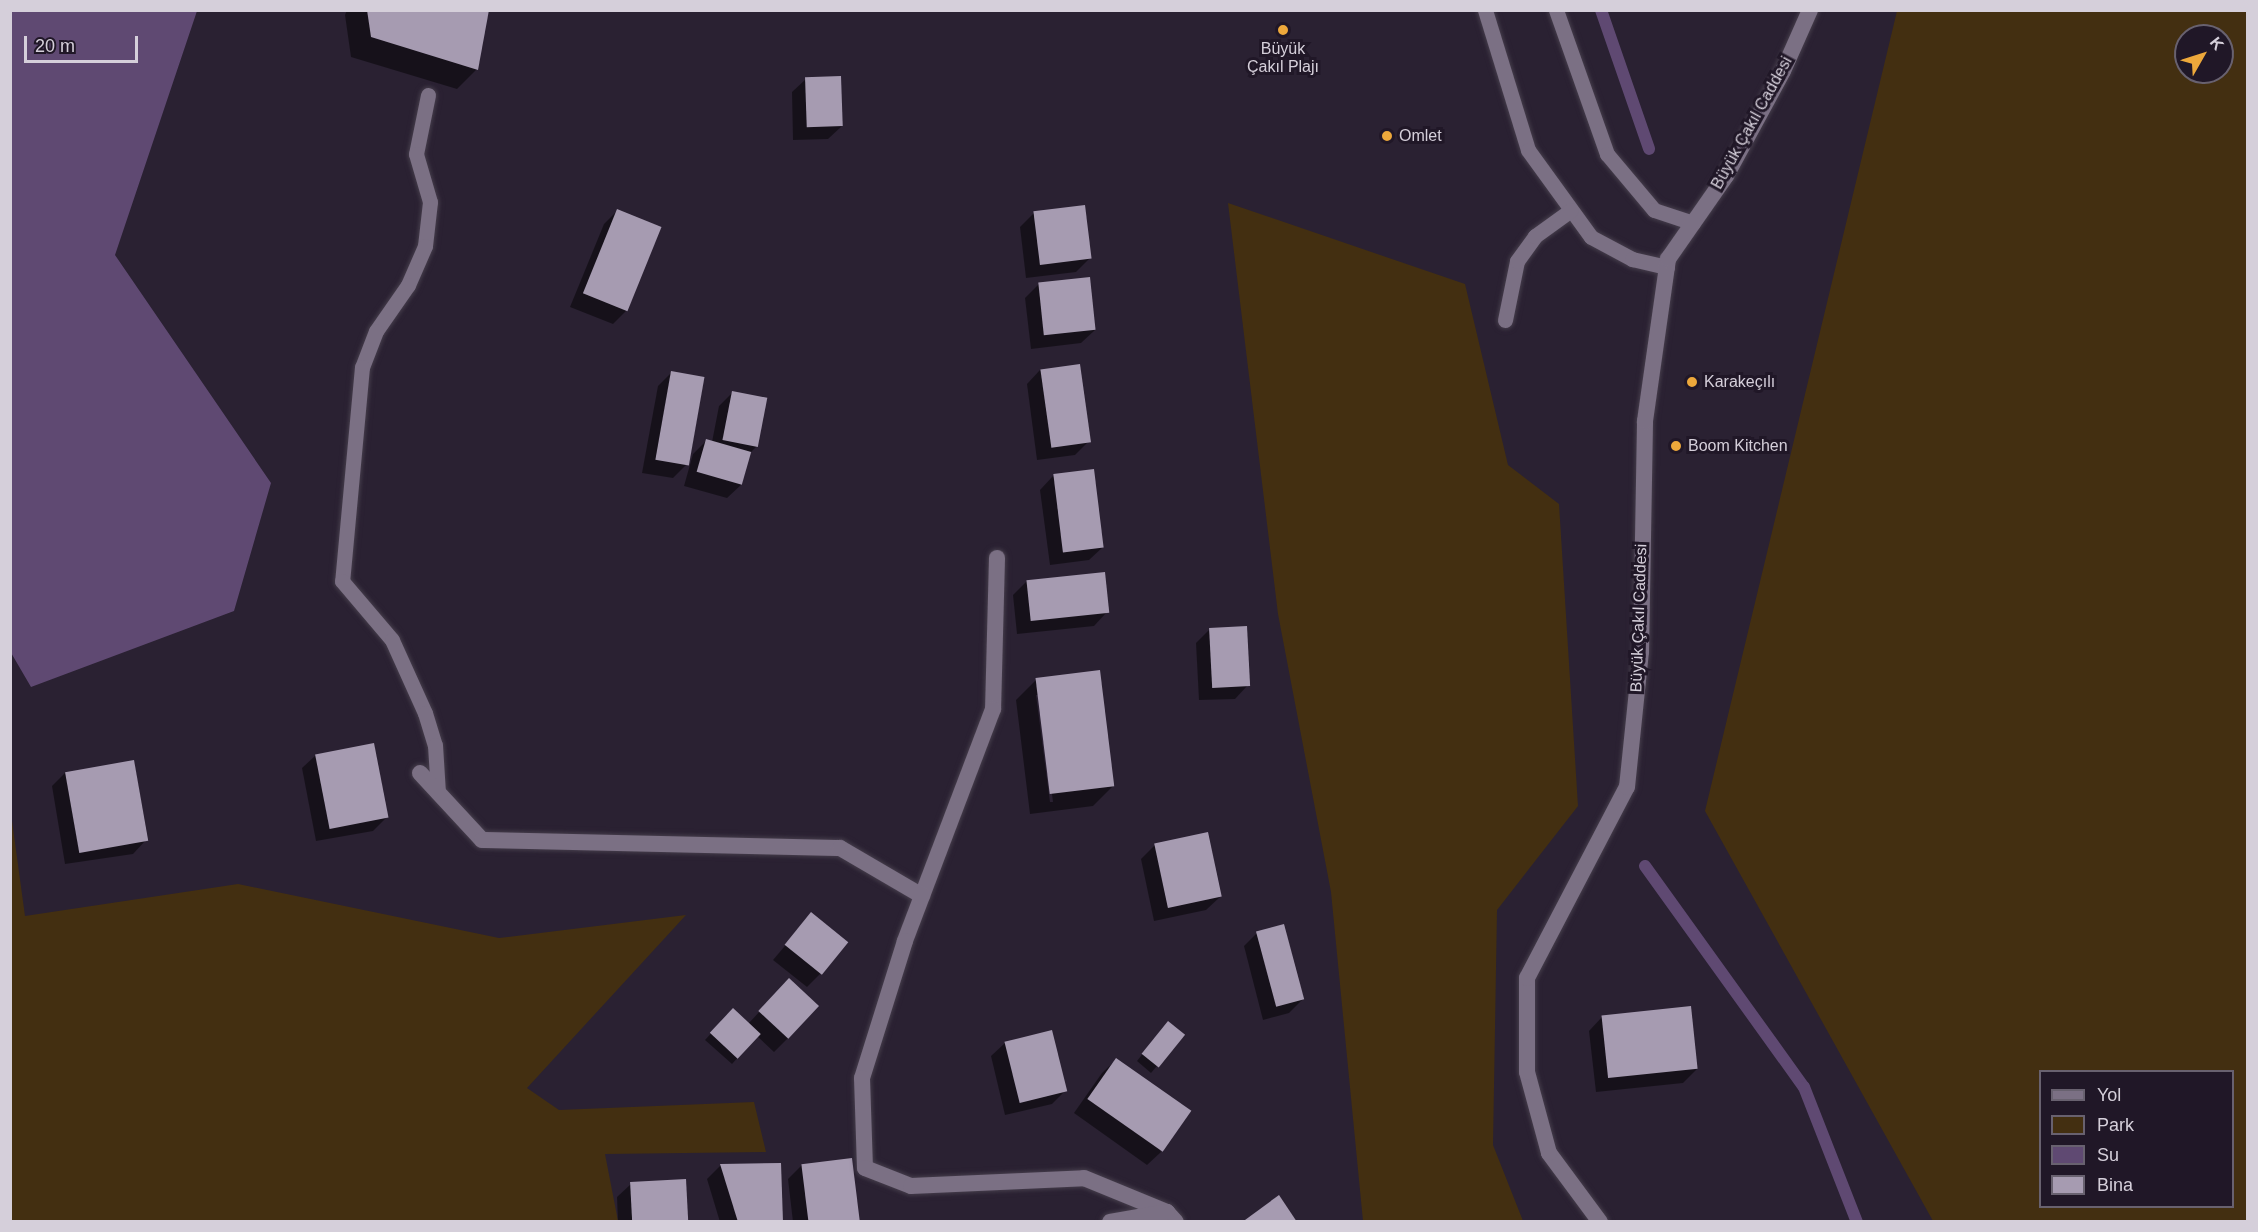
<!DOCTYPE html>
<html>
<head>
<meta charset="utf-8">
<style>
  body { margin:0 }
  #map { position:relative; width:2258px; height:1232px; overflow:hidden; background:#2a2132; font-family:Arial,sans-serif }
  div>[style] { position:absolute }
  .green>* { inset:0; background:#432f11 }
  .water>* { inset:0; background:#5f4972 }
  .shadow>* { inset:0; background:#0007 }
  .stream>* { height:12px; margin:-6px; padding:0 6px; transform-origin:6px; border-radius:6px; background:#5f4972 }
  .building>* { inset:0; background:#a69bb1; transform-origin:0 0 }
  .roads { filter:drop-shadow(0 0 2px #453d4b) drop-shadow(0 0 2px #453d4b) }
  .service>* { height:15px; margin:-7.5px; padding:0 7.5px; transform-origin:7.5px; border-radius:7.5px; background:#7b7084 }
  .minor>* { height:16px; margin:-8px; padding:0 8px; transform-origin:8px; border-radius:8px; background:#7b7084 }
  .dots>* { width:16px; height:16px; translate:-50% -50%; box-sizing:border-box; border:3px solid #201727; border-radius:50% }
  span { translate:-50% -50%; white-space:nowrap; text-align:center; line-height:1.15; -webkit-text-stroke:6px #201727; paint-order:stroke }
  .poi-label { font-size:16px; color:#d5cfda }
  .left { translate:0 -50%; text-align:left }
  .street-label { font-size:16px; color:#d5cfda }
  .frame { position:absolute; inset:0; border:12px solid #d5cfda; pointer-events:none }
  .legend { position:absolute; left:2039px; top:1070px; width:195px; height:138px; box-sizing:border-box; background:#201727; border:2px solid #68616f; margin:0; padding:8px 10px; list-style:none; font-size:18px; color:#d5cfda }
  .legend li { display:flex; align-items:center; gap:12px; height:30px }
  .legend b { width:30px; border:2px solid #68616f }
  .north { position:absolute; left:2174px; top:24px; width:60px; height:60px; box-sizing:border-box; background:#201727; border:2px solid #68616f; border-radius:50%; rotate:51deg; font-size:16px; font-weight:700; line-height:24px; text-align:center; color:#d5cfda }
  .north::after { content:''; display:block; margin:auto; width:21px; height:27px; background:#eda83b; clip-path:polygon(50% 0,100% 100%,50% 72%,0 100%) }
  .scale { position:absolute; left:24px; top:36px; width:114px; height:27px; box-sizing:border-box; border:3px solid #d5cfda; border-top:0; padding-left:8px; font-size:18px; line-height:21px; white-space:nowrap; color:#d5cfda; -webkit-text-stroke:4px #201727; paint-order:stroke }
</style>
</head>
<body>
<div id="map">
  <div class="green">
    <div style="clip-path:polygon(evenodd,1897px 11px,2247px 11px,2247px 1221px,1933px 1221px,1705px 811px,1897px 11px,2186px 36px,2222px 36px,2222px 72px,2186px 72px,2186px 36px,1897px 11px,2040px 1072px,2232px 1072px,2232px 1206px,2040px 1206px,2040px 1072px)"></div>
    <div style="clip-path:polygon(1228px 203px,1465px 284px,1508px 465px,1559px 504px,1578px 806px,1497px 910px,1493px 1145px,1523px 1221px,1363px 1221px,1331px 892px,1278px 614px)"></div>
    <div style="clip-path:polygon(10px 806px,25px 916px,238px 884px,499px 938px,686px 915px,527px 1088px,559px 1110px,754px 1102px,766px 1152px,605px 1154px,618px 1221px,11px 1221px)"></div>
  </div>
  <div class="water">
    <div style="clip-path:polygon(10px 11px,197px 11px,115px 255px,271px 483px,234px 611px,31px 687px,10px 651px)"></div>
  </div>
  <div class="shadow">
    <div style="clip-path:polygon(347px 10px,488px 10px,477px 69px,457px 89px,351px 57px,345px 15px)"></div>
    <div style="clip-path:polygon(806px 79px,842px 126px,828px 139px,793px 140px,792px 92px)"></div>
    <div style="clip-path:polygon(617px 211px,626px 311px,613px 324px,570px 307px,604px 224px)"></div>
    <div style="clip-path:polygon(1034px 213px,1090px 258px,1076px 272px,1026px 278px,1020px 227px)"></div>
    <div style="clip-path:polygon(1039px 284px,1095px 330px,1081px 343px,1031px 349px,1025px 298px)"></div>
    <div style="clip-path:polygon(1040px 370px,1089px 441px,1075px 455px,1037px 460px,1027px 384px)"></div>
    <div style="clip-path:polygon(671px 373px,686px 465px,673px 478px,642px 473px,658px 386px)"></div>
    <div style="clip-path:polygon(733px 392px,757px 446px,749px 454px,741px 485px,727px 498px,684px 486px,693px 454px,706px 441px,712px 442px,719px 406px)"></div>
    <div style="clip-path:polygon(1053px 476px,1103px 547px,1089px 560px,1050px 565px,1040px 490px)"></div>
    <div style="clip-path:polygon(1027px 581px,1107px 612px,1094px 626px,1017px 634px,1013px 595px)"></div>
    <div style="clip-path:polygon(1210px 629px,1248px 685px,1235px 699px,1199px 700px,1196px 643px)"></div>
    <div style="clip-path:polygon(evenodd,1036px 680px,1113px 786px,1093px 806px,1030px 814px,1016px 700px,1036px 680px,1036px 695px,1039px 695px,1053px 802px,1050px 802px,1036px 695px)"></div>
    <div style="clip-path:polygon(316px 755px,387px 817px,373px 831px,316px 841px,302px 768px)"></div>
    <div style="clip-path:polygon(66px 772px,146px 840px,133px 854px,65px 864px,52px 786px)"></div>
    <div style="clip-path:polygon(1155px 845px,1220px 897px,1206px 910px,1154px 921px,1141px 859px)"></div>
    <div style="clip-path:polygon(812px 914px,820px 974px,807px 987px,773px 960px)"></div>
    <div style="clip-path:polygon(1257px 933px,1303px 999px,1289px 1013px,1263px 1020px,1244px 946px)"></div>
    <div style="clip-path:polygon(776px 994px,788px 1038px,774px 1052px,757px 1036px,732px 1064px,705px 1040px,726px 1017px,748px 1024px)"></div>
    <div style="clip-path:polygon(1602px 1017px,1697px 1069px,1683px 1083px,1596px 1092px,1589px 1031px)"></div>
    <div style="clip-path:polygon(1162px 1029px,1183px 1035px,1151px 1073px,1137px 1061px)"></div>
    <div style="clip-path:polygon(1005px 1043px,1065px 1091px,1052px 1104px,1005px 1115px,991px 1056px)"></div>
    <div style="clip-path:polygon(1116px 1060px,1161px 1152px,1147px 1165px,1074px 1113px,1102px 1073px)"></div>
    <div style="clip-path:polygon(721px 1165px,781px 1222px,720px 1222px,707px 1179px)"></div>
    <div style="clip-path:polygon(802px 1165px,858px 1222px,793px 1222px,788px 1179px)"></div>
    <div style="clip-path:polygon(631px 1184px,686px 1222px,618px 1222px,617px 1197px)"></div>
  </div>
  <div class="stream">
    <div style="left:1601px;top:10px;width:147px;rotate:70.9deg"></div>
    <div style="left:1645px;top:866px;width:272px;rotate:54.3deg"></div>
    <div style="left:1804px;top:1087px;width:145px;rotate:68.6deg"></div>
  </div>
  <div class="building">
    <div style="clip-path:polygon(367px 10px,489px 10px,478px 70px,371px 37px)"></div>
    <div style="left:841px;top:76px;width:50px;height:36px;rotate:88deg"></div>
    <div style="left:1085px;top:205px;width:54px;height:52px;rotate:83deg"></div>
    <div style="left:617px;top:209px;width:48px;height:91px;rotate:22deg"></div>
    <div style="left:1090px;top:277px;width:53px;height:52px;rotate:84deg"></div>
    <div style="left:1080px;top:364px;width:79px;height:40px;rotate:82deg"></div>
    <div style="left:671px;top:371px;width:34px;height:90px;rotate:10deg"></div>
    <div style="left:732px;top:391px;width:36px;height:50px;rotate:11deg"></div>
    <div style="left:706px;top:439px;width:47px;height:34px;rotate:16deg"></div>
    <div style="left:1094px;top:469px;width:79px;height:41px;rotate:83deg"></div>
    <div style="left:1105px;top:572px;width:41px;height:79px;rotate:84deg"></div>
    <div style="left:1247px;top:626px;width:60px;height:38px;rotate:87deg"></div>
    <div style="left:1100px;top:670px;width:117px;height:65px;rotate:83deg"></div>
    <div style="left:374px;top:743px;width:76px;height:60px;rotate:79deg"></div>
    <div style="left:134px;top:760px;width:82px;height:70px;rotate:80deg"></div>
    <div style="left:1208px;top:832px;width:66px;height:55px;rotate:78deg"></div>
    <div style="left:811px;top:912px;width:48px;height:42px;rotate:39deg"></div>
    <div style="left:1284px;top:924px;width:78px;height:29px;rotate:75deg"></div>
    <div style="left:789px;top:978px;width:41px;height:45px;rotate:43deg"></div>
    <div style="left:1691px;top:1006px;width:63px;height:90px;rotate:84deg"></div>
    <div style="left:733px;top:1008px;width:38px;height:34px;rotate:43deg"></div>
    <div style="left:1168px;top:1021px;width:22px;height:42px;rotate:39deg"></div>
    <div style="left:1052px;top:1030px;width:63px;height:49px;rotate:76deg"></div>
    <div style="left:1116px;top:1058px;width:92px;height:50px;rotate:35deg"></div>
    <div style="left:852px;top:1158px;width:64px;height:51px;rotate:83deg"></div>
    <div style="clip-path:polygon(781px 1163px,783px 1222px,738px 1222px,720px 1164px)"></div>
    <div style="left:686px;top:1179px;width:43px;height:56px;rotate:87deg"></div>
    <div style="clip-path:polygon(1279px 1195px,1297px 1222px,1246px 1222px,1245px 1220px)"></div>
  </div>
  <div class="roads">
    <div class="service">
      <div style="left:1485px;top:10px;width:146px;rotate:72.9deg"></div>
      <div style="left:1528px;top:150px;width:107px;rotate:54.1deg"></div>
      <div style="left:1591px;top:237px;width:47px;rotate:28.2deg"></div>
      <div style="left:1632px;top:259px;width:36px;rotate:13deg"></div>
      <div style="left:1556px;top:10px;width:153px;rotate:70.5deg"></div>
      <div style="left:1607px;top:154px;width:73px;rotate:50deg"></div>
      <div style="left:1654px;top:210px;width:41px;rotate:18.4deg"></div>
      <div style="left:428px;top:95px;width:60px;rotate:101.5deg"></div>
      <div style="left:416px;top:154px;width:50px;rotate:73.7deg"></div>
      <div style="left:430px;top:202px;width:44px;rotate:96.5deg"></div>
      <div style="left:425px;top:246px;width:43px;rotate:113.6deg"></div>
      <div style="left:408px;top:285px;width:56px;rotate:124.8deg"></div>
      <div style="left:376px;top:331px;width:39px;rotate:111deg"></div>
      <div style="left:362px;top:367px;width:215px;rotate:95.3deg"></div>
      <div style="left:342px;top:581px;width:77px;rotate:49.7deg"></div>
      <div style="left:392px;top:640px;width:80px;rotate:65.7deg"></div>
      <div style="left:425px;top:713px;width:34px;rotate:73deg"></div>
      <div style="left:435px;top:745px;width:48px;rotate:86.4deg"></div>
      <div style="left:1505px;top:320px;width:60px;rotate:-78.5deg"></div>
      <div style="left:1517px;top:261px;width:31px;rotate:-54deg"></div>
      <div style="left:1535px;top:236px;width:44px;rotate:-35.8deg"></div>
    </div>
    <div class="minor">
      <div style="left:997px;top:558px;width:151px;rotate:91.5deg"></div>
      <div style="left:993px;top:709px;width:248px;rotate:110.8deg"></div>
      <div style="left:905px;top:941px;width:144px;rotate:107.4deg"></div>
      <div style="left:862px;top:1078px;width:90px;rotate:88.1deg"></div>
      <div style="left:865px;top:1168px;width:49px;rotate:21.4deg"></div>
      <div style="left:911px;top:1186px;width:173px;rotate:-2.6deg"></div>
      <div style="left:1084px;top:1178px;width:90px;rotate:22.3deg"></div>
      <div style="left:1167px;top:1212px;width:13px;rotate:48deg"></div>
      <div style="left:420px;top:773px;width:91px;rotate:47.2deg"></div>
      <div style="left:482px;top:840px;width:358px;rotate:1.3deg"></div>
      <div style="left:840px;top:848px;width:95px;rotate:30.3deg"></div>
      <div style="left:1110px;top:1222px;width:58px;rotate:-10deg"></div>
      <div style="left:1600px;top:1222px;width:86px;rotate:-126.5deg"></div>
      <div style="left:1549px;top:1153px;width:84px;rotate:-105.2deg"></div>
      <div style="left:1527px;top:1072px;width:94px;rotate:-90deg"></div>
      <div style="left:1527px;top:978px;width:216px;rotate:-62.4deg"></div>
      <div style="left:1627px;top:787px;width:136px;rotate:-84.1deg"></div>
      <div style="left:1641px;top:652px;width:231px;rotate:-89deg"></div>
      <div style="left:1645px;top:421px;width:164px;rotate:-81.9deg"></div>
      <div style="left:1668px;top:259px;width:101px;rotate:-55.1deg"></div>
      <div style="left:1726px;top:176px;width:119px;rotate:-61.5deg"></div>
      <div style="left:1783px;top:71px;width:67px;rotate:-66.1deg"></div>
    </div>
  </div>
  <div class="dots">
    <div style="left:1283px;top:30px;background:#eda83b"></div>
    <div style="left:1387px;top:136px;background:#eda83b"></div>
    <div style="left:1692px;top:382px;background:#eda83b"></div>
    <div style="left:1676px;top:446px;background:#eda83b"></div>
  </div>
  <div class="poi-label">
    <span style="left:1283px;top:58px">Büyük<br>Çakıl Plajı</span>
    <span class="left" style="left:1399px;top:136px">Omlet</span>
    <span class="left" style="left:1704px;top:382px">Karakeçılı</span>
    <span class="left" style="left:1688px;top:446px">Boom Kitchen</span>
  </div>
  <div class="street-label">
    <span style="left:1752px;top:123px;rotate:-61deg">Büyük Çakıl Caddesi</span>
    <span style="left:1639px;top:618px;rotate:-88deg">Büyük Çakıl Caddesi</span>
  </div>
  <div class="frame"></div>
  <ul class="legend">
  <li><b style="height:8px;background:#7b7084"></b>Yol</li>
  <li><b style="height:16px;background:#432f11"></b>Park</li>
  <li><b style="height:16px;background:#5f4972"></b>Su</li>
  <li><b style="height:16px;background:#a69bb1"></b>Bina</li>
  </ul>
  <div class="north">K</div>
  <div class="scale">20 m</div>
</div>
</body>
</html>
